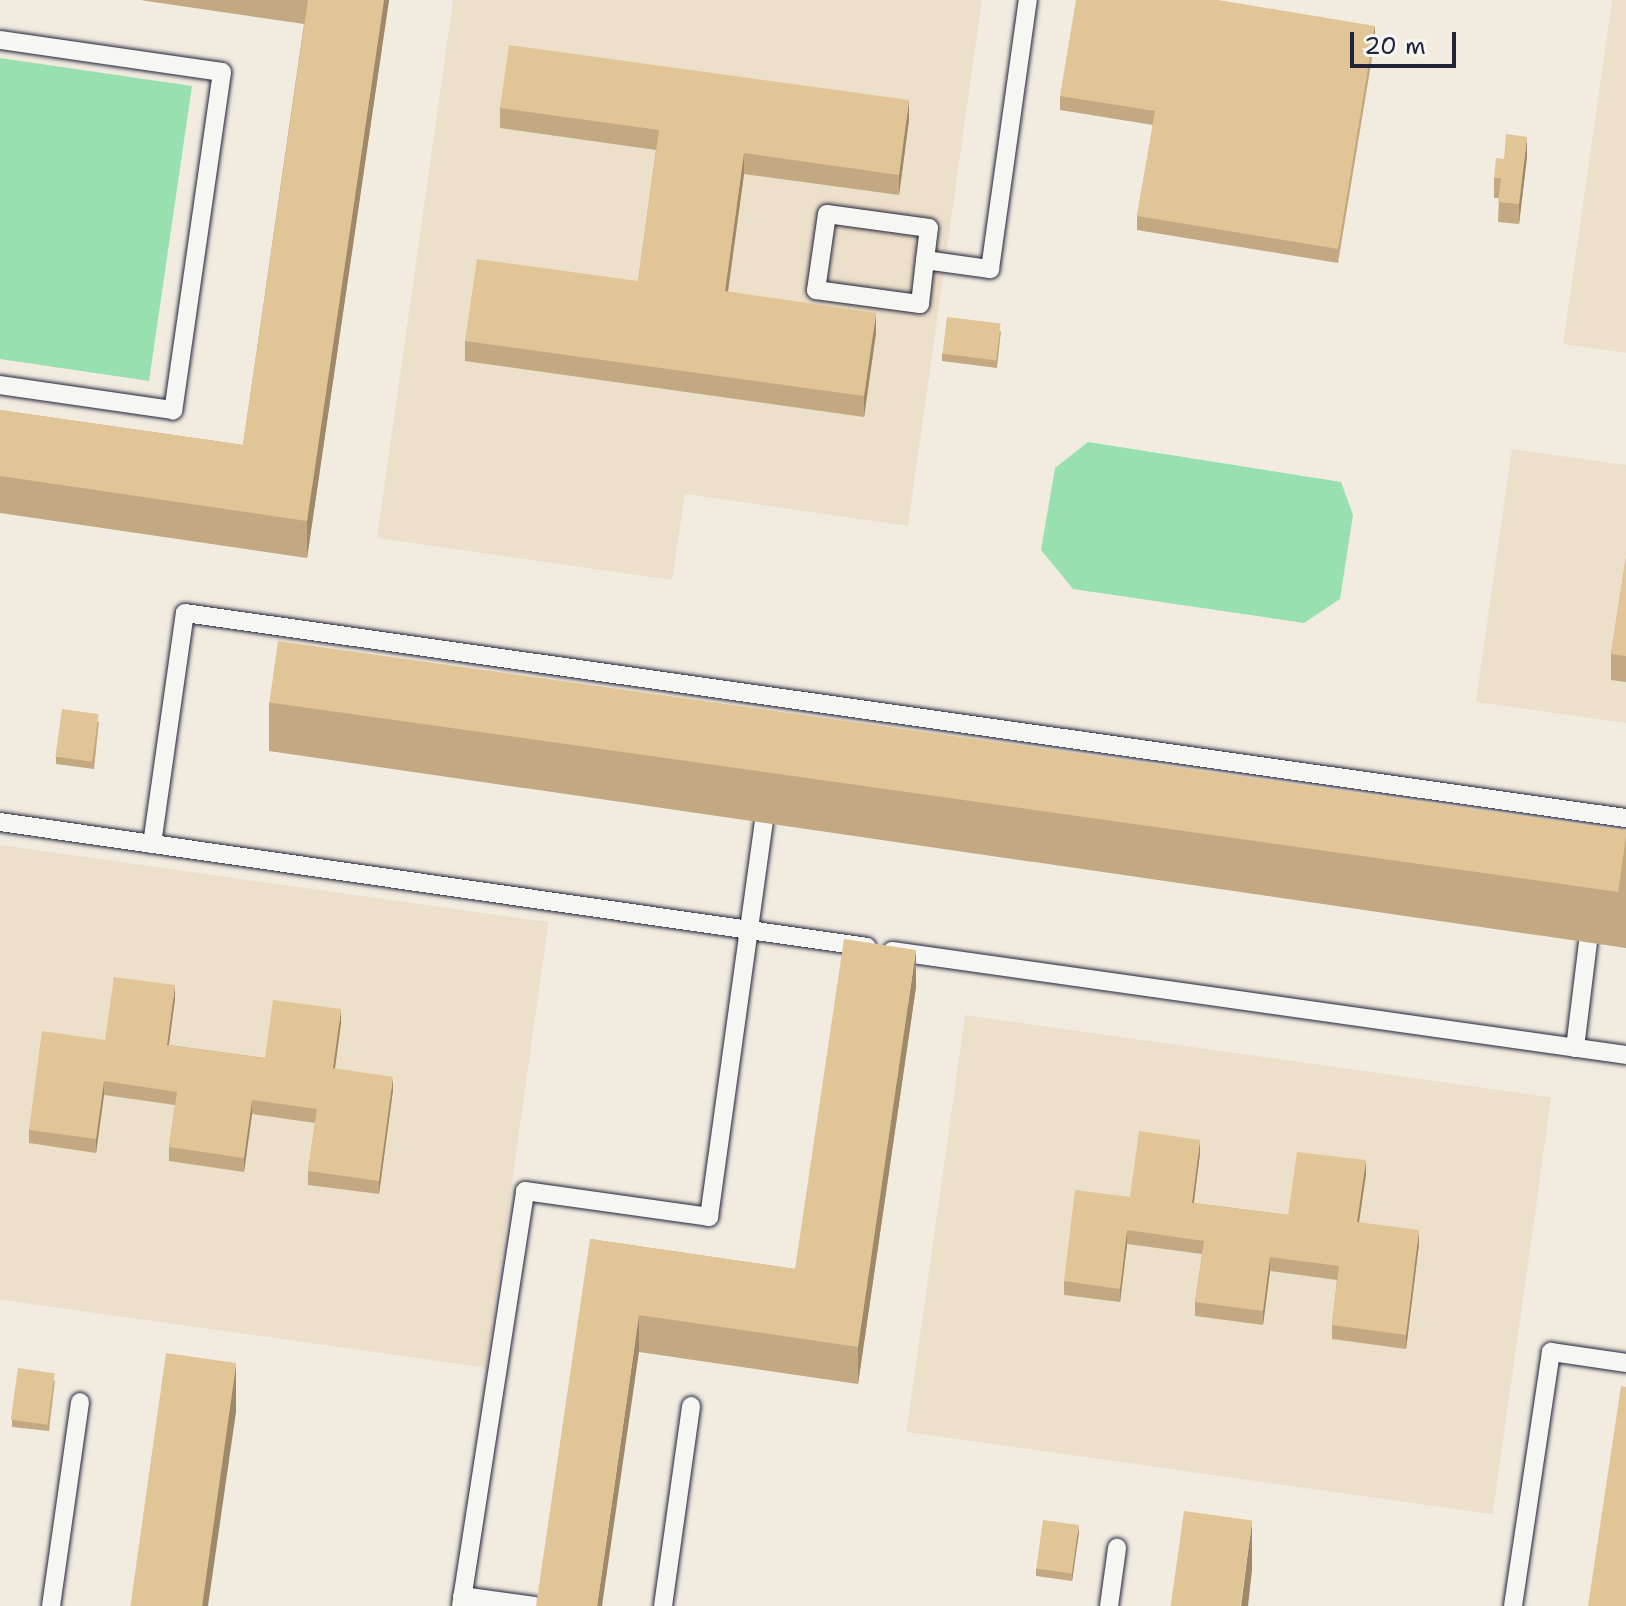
<!DOCTYPE html>
<html>
<head>
<meta charset="utf-8">
<style>
  body { margin:0 }
  #map { position:relative; width:1626px; height:1606px; overflow:hidden; background:#f2ece0; font-family:"Shantell Sans",sans-serif }
  div>[style] { position:absolute }
  .built>* { inset:0; background:#ede0ca; transform-origin:0 0 }
  .green>* { inset:0; background:#98e0af }
  .roads { filter:drop-shadow(0 0 2px #22223b) drop-shadow(0 0 2px #22223b) }
  .lane>* { height:18px; margin:-9px; padding:0 9px; transform-origin:9px; border-radius:9px; background:#f6f6f2 }
  .wall>* { inset:0; background:#c2a981 }
  .shaded-wall>* { inset:0; background:#9e8a69; transform-origin:0 0 }
  .building>* { inset:0; background:#e2c596; transform-origin:0 0 }
  span { translate:-50% -50%; white-space:nowrap; text-align:center; line-height:1.15; -webkit-text-stroke:7px #f6f6f2; paint-order:stroke }
  .scale { position:absolute; left:1350px; top:32px; width:106px; height:36px; box-sizing:border-box; border:4px solid #22223b; border-top:0; padding-left:10px; font-size:24px; line-height:28px; white-space:nowrap; color:#22223b; -webkit-text-stroke:6px #f6f6f2; paint-order:stroke }
</style>
</head>
<body>
<div id="map">
  <div class="built">
    <div style="clip-path:polygon(453px 0,982px 0,908px 526px,685px 494px,672px 580px,377px 538px)"></div>
    <div style="clip-path:polygon(1612px 0,1626px 0,1626px 353px,1563px 344px)"></div>
    <div style="clip-path:polygon(1512px 449px,1626px 465px,1626px 723px,1476px 702px)"></div>
    <div style="left:0;top:845px;width:554px;height:450px;rotate:8deg"></div>
    <div style="left:965px;top:1015px;width:592px;height:421px;rotate:8deg"></div>
  </div>
  <div class="green">
    <div style="clip-path:polygon(0 58px,192px 86px,149px 381px,0 359px)"></div>
    <div style="clip-path:polygon(1088px 442px,1341px 482px,1353px 515px,1340px 599px,1304px 623px,1073px 589px,1041px 550px,1055px 468px)"></div>
  </div>
  <div class="roads">
    <div class="lane">
      <div style="left:0;top:40px;width:224px;rotate:8.2deg"></div>
      <div style="left:222px;top:72px;width:342px;rotate:98.2deg"></div>
      <div style="left:173px;top:410px;width:175px;rotate:-171.8deg"></div>
      <div style="left:925px;top:260px;width:32px;rotate:-83deg"></div>
      <div style="left:929px;top:228px;width:103px;rotate:-172.2deg"></div>
      <div style="left:827px;top:214px;width:77px;rotate:98.2deg"></div>
      <div style="left:816px;top:290px;width:105px;rotate:7.7deg"></div>
      <div style="left:920px;top:304px;width:44px;rotate:-83.5deg"></div>
      <div style="left:925px;top:260px;width:66px;rotate:7.9deg"></div>
      <div style="left:990px;top:269px;width:272px;rotate:-82deg"></div>
      <div style="left:0;top:822px;width:876px;rotate:8.2deg"></div>
      <div style="left:152px;top:844px;width:233px;rotate:-81.9deg"></div>
      <div style="left:185px;top:613px;width:1456px;rotate:8.1deg"></div>
      <div style="left:892px;top:951px;width:741px;rotate:8.06deg"></div>
      <div style="left:1575px;top:1048px;width:107px;rotate:-83deg"></div>
      <div style="left:462px;top:1596px;width:73px;rotate:7.9deg"></div>
      <div style="left:51px;top:1606px;width:206px;rotate:-81.9deg"></div>
      <div style="left:461px;top:1606px;width:420px;rotate:-81.2deg"></div>
      <div style="left:525px;top:1191px;width:186px;rotate:8deg"></div>
      <div style="left:709px;top:1217px;width:398px;rotate:-82.1deg"></div>
      <div style="left:663px;top:1606px;width:202px;rotate:-82deg"></div>
      <div style="left:1109px;top:1606px;width:59px;rotate:-82.1deg"></div>
      <div style="left:1513px;top:1606px;width:257px;rotate:-81.5deg"></div>
      <div style="left:1551px;top:1352px;width:76px;rotate:8.3deg"></div>
    </div>
  </div>
  <div class="wall">
    <div style="clip-path:polygon(140px 0,389px 0,307px 558px,0 513px,0 410px,243px 445px,304px 24px)"></div>
    <div style="clip-path:polygon(1375px 40px,1338px 263px,1137px 230px,1137px 216px,1153px 125px,1060px 110px,1060px 96px)"></div>
    <div style="clip-path:polygon(500px 108px,909px 120px,899px 195px,744px 174px,728px 292px,876px 333px,864px 417px,465px 361px,465px 341px,638px 281px,656px 150px,500px 128px)"></div>
    <div style="clip-path:polygon(1527px 157px,1519px 224px,1498px 222px,1499px 198px,1494px 198px,1494px 178px,1504px 159px)"></div>
    <div style="clip-path:polygon(1001px 331px,997px 368px,942px 361px,942px 354px)"></div>
    <div style="clip-path:polygon(1626px 557px,1626px 682px,1611px 680px,1611px 654px)"></div>
    <div style="clip-path:polygon(269px 702px,1626px 837px,1626px 948px,269px 751px)"></div>
    <div style="clip-path:polygon(99px 721px,94px 769px,56px 764px,56px 757px)"></div>
    <div style="clip-path:polygon(916px 987px,858px 1384px,639px 1352px,590px 1239px,795px 1269px)"></div>
    <div style="clip-path:polygon(175px 999px,169px 1045px,265px 1058px,341px 1023px,335px 1069px,393px 1090px,379px 1194px,308px 1185px,308px 1171px,315px 1123px,252px 1114px,244px 1172px,169px 1161px,169px 1147px,175px 1105px,104px 1095px,96px 1153px,29px 1143px,29px 1130px,105px 1040px)"></div>
    <div style="clip-path:polygon(1200px 1153px,1194px 1203px,1288px 1215px,1366px 1174px,1359px 1222px,1419px 1244px,1406px 1349px,1332px 1339px,1332px 1325px,1337px 1280px,1270px 1271px,1263px 1325px,1195px 1316px,1195px 1302px,1202px 1254px,1127px 1244px,1120px 1302px,1064px 1295px,1064px 1281px,1130px 1197px)"></div>
    <div style="clip-path:polygon(55px 1380px,49px 1431px,12px 1427px,12px 1420px)"></div>
    <div style="clip-path:polygon(1079px 1532px,1072px 1581px,1036px 1576px,1036px 1569px)"></div>
  </div>
  <div class="shaded-wall">
    <div style="clip-path:polygon(384px 0,389px 0,307px 558px,307px 521px)"></div>
    <div style="left:1375px;top:26px;width:14px;height:226px;rotate:90deg"></div>
    <div style="clip-path:polygon(909px 100px,909px 120px,899px 195px,899px 175px)"></div>
    <div style="clip-path:polygon(1527px 137px,1527px 157px,1519px 224px,1519px 204px)"></div>
    <div style="clip-path:polygon(744px 153px,744px 174px,725px 312px,725px 291px)"></div>
    <div style="clip-path:polygon(876px 313px,876px 333px,864px 417px,864px 396px)"></div>
    <div style="clip-path:polygon(916px 950px,916px 987px,858px 1384px,858px 1347px)"></div>
    <div style="clip-path:polygon(175px 985px,175px 999px,167px 1058px,167px 1045px)"></div>
    <div style="clip-path:polygon(341px 1009px,341px 1023px,333px 1082px,333px 1068px)"></div>
    <div style="clip-path:polygon(393px 1077px,393px 1090px,379px 1194px,379px 1181px)"></div>
    <div style="clip-path:polygon(104px 1081px,104px 1095px,96px 1153px,96px 1139px)"></div>
    <div style="clip-path:polygon(252px 1100px,252px 1114px,244px 1172px,244px 1158px)"></div>
    <div style="clip-path:polygon(1200px 1140px,1200px 1153px,1192px 1216px,1192px 1203px)"></div>
    <div style="clip-path:polygon(1366px 1160px,1366px 1174px,1357px 1236px,1357px 1222px)"></div>
    <div style="clip-path:polygon(1127px 1230px,1127px 1244px,1120px 1302px,1120px 1289px)"></div>
    <div style="clip-path:polygon(1419px 1230px,1419px 1244px,1406px 1349px,1406px 1335px)"></div>
    <div style="clip-path:polygon(1270px 1257px,1270px 1271px,1263px 1325px,1263px 1311px)"></div>
    <div style="clip-path:polygon(639px 1315px,639px 1352px,602px 1606px,597px 1606px)"></div>
    <div style="clip-path:polygon(236px 1363px,236px 1412px,208px 1606px,200px 1606px)"></div>
    <div style="clip-path:polygon(1252px 1521px,1252px 1570px,1248px 1606px,1241px 1606px)"></div>
    <div style="clip-path:polygon(1079px 1525px,1079px 1532px,1072px 1581px,1072px 1574px)"></div>
  </div>
  <div class="building">
    <div style="clip-path:polygon(308px 0,384px 0,307px 521px,0 476px,0 410px,243px 445px)"></div>
    <div style="clip-path:polygon(1076px 0,1218px 0,1375px 26px,1338px 249px,1137px 216px,1155px 111px,1060px 96px)"></div>
    <div style="clip-path:polygon(509px 45px,909px 100px,899px 175px,744px 153px,725px 291px,876px 313px,864px 396px,465px 341px,477px 259px,638px 281px,659px 130px,500px 108px)"></div>
    <div style="clip-path:polygon(1506px 134px,1527px 137px,1519px 204px,1498px 202px,1501px 178px,1494px 178px,1496px 158px,1504px 159px)"></div>
    <div style="left:947px;top:317px;width:54px;height:37px;rotate:7deg"></div>
    <div style="clip-path:polygon(1626px 557px,1626px 656px,1611px 654px)"></div>
    <div style="left:278px;top:641px;width:1362px;height:62px;rotate:8deg"></div>
    <div style="left:62px;top:709px;width:37px;height:48px;rotate:8deg"></div>
    <div style="clip-path:polygon(844px 939px,916px 950px,858px 1347px,639px 1315px,597px 1606px,536px 1606px,590px 1239px,795px 1269px)"></div>
    <div style="clip-path:polygon(114px 977px,175px 985px,167px 1045px,265px 1058px,273px 1000px,341px 1009px,333px 1068px,393px 1077px,379px 1181px,308px 1171px,317px 1109px,252px 1100px,244px 1158px,169px 1147px,177px 1092px,104px 1081px,96px 1139px,29px 1130px,42px 1031px,105px 1040px)"></div>
    <div style="clip-path:polygon(1139px 1131px,1200px 1140px,1192px 1203px,1288px 1215px,1297px 1152px,1366px 1160px,1357px 1222px,1419px 1230px,1406px 1335px,1332px 1325px,1339px 1266px,1270px 1257px,1263px 1311px,1195px 1302px,1204px 1241px,1127px 1230px,1120px 1289px,1064px 1281px,1075px 1190px,1130px 1197px)"></div>
    <div style="left:166px;top:1353px;width:71px;height:256px;rotate:8deg"></div>
    <div style="left:18px;top:1368px;width:37px;height:52px;rotate:8deg"></div>
    <div style="clip-path:polygon(1621px 1386px,1626px 1387px,1626px 1606px,1588px 1606px)"></div>
    <div style="left:1184px;top:1511px;width:69px;height:96px;rotate:8deg"></div>
    <div style="left:1043px;top:1520px;width:36px;height:49px;rotate:8deg"></div>
  </div>
  <div class="scale">20 m</div>
</div>
</body>
</html>
